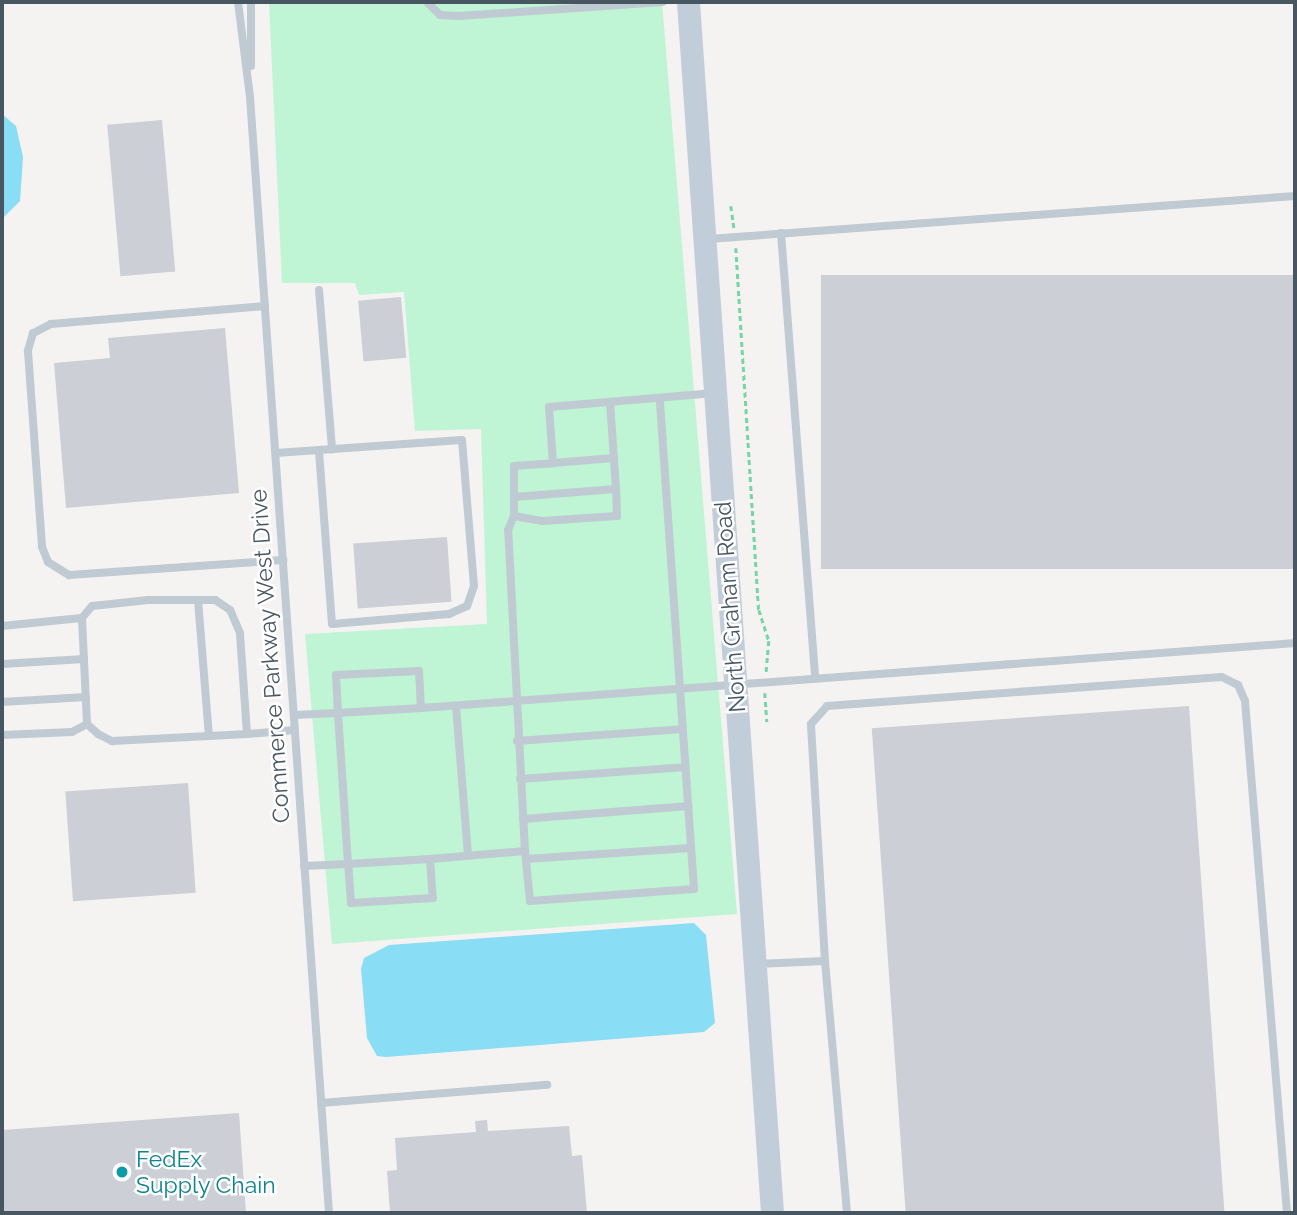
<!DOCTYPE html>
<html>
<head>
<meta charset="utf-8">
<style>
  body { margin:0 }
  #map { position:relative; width:1297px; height:1215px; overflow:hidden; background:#f5f2f2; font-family:Raleway,sans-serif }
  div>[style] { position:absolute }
  .green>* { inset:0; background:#bff4d4 }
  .water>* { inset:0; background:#89ddf4 }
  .building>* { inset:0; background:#cccfd5; transform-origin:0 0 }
  .path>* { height:2.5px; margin-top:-1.25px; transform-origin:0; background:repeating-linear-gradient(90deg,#74d6a6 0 5px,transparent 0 8.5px) }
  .lane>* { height:8px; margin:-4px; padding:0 4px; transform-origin:4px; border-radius:4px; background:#bfcad3 }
  .secondary>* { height:23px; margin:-11.5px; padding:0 11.5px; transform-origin:11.5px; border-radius:11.5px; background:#c2cdda }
  .dots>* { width:19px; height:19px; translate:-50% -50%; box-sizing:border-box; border:4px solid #fff; border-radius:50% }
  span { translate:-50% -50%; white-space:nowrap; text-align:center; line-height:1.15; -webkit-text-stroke:5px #fff; paint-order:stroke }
  .street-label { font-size:23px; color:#485662 }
  .culture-label { font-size:23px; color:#0d838f }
  .left { translate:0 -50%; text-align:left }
  .frame { position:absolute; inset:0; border:4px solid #485662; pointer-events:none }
</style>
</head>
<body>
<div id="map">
  <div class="green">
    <div style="clip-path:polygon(269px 2px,662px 2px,737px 914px,332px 944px,305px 634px,487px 624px,481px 429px,415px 431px,404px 292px,359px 295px,355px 283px,282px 283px)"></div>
  </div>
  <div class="water">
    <div style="clip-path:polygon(2px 114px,16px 126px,23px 157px,20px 201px,2px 219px)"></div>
    <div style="clip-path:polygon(694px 923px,706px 935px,715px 1023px,704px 1032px,386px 1057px,377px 1056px,367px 1038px,361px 969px,364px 958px,389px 945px)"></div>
  </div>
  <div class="building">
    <div style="left:162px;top:120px;width:152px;height:55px;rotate:85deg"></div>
    <div style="left:1295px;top:275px;width:294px;height:474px;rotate:90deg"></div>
    <div style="left:401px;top:297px;width:61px;height:43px;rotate:85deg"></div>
    <div style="clip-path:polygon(225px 328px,239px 493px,66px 508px,54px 363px,110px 358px,108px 338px)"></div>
    <div style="left:447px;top:537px;width:65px;height:94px;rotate:86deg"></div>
    <div style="left:1189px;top:706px;width:508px;height:318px;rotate:86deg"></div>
    <div style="left:188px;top:783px;width:110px;height:123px;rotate:86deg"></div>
    <div style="clip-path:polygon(239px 1113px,246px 1213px,2px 1213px,2px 1130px)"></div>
    <div style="clip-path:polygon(487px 1120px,488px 1131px,569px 1126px,572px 1156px,582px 1155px,587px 1213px,390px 1213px,387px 1171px,397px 1170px,395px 1138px,476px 1132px,475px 1121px)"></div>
  </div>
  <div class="path">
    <div style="left:731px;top:206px;width:22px;rotate:82deg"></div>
    <div style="left:736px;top:248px;width:363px;rotate:86.4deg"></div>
    <div style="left:759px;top:610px;width:33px;rotate:72deg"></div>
    <div style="left:769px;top:641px;width:32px;rotate:95deg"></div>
    <div style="left:765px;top:693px;width:29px;rotate:86deg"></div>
  </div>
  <div class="lane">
    <div style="left:238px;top:2px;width:96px;rotate:82.8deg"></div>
    <div style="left:250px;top:97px;width:1119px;rotate:85.95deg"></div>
    <div style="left:427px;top:2px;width:18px;rotate:45deg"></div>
    <div style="left:440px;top:15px;width:19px;rotate:3deg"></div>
    <div style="left:459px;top:16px;width:204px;rotate:-3.9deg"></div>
    <div style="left:251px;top:66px;width:64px;rotate:-90deg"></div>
    <div style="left:781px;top:233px;width:447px;rotate:85.6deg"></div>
    <div style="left:708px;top:239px;width:589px;rotate:-4.19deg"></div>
    <div style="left:319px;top:290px;width:160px;rotate:85.3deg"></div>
    <div style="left:265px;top:306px;width:215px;rotate:175.2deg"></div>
    <div style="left:51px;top:324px;width:20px;rotate:153deg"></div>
    <div style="left:33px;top:333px;width:19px;rotate:106deg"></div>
    <div style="left:28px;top:351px;width:196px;rotate:85.9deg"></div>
    <div style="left:42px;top:547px;width:16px;rotate:68deg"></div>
    <div style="left:48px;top:562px;width:25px;rotate:32deg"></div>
    <div style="left:69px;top:575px;width:215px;rotate:-4deg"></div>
    <div style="left:276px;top:453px;width:186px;rotate:-4deg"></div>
    <div style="left:462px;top:440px;width:146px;rotate:85.3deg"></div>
    <div style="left:474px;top:586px;width:21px;rotate:109deg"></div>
    <div style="left:467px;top:606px;width:20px;rotate:156deg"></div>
    <div style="left:449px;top:614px;width:117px;rotate:175.1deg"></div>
    <div style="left:332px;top:624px;width:174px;rotate:-94.3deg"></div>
    <div style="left:553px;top:463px;width:61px;rotate:-4.7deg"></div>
    <div style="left:514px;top:497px;width:102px;rotate:-4.5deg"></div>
    <div style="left:616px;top:489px;width:87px;rotate:-93.9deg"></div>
    <div style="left:514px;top:516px;width:28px;rotate:10deg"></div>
    <div style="left:542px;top:521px;width:75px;rotate:-3.8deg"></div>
    <div style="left:617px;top:516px;width:27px;rotate:-92deg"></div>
    <div style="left:198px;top:600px;width:136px;rotate:85.4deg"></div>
    <div style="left:2px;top:626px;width:80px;rotate:-5.7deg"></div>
    <div style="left:2px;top:664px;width:82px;rotate:-3.5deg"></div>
    <div style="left:419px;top:671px;width:37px;rotate:87deg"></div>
    <div style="left:421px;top:708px;width:83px;rotate:176.6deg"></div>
    <div style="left:338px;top:713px;width:38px;rotate:-93deg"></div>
    <div style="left:336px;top:675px;width:83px;rotate:-2.8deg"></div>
    <div style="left:2px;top:702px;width:84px;rotate:-3.4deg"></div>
    <div style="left:456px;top:706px;width:149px;rotate:85.4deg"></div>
    <div style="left:421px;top:708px;width:876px;rotate:-4.25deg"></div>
    <div style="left:294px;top:715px;width:44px;rotate:-2.6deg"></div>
    <div style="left:338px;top:713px;width:151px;rotate:86.2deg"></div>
    <div style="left:348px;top:864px;width:44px;rotate:177.4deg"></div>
    <div style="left:247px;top:734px;width:101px;rotate:-94deg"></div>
    <div style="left:240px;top:633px;width:25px;rotate:-113deg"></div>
    <div style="left:230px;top:610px;width:18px;rotate:-146deg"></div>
    <div style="left:215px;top:600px;width:67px;rotate:180deg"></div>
    <div style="left:148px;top:600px;width:56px;rotate:173.9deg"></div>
    <div style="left:92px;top:606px;width:16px;rotate:130deg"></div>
    <div style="left:82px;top:618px;width:106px;rotate:87.3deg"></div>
    <div style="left:87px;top:724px;width:15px;rotate:42deg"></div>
    <div style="left:98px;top:734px;width:16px;rotate:27deg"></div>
    <div style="left:112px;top:741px;width:97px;rotate:-3deg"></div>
    <div style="left:209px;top:736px;width:38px;rotate:-3deg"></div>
    <div style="left:247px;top:734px;width:48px;rotate:-4.8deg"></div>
    <div style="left:2px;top:735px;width:70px;rotate:-2.5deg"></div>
    <div style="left:72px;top:732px;width:17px;rotate:-28deg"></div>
    <div style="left:517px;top:741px;width:166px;rotate:-4.1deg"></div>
    <div style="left:520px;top:779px;width:166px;rotate:-4.1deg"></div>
    <div style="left:523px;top:819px;width:166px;rotate:-4.5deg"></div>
    <div style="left:525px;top:851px;width:50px;rotate:84.3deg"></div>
    <div style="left:530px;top:901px;width:164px;rotate:-4.2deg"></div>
    <div style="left:694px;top:889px;width:492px;rotate:-94deg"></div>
    <div style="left:430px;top:859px;width:95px;rotate:-4.8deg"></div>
    <div style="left:525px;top:851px;width:321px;rotate:-93deg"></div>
    <div style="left:508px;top:530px;width:15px;rotate:-67deg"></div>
    <div style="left:514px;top:516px;width:50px;rotate:-90deg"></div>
    <div style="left:514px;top:466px;width:39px;rotate:-4deg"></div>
    <div style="left:553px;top:463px;width:56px;rotate:-94.1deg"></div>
    <div style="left:549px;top:407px;width:166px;rotate:-4.8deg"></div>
    <div style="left:430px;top:859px;width:39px;rotate:86deg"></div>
    <div style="left:433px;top:898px;width:82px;rotate:176.5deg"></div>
    <div style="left:351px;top:903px;width:39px;rotate:-94deg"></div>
    <div style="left:348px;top:864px;width:82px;rotate:-3.5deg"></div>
    <div style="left:526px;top:859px;width:165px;rotate:-3.8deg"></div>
    <div style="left:825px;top:961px;width:253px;rotate:85deg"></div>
    <div style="left:758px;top:964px;width:67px;rotate:-2.6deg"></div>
    <div style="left:825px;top:961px;width:237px;rotate:-93.4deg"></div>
    <div style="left:811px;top:724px;width:24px;rotate:-48deg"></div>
    <div style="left:827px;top:706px;width:396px;rotate:-4.2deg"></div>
    <div style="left:1222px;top:677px;width:18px;rotate:27deg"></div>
    <div style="left:1238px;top:685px;width:17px;rotate:66deg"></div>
    <div style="left:1245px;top:701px;width:514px;rotate:85.31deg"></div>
    <div style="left:321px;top:1103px;width:227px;rotate:-4.6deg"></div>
  </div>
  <div class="secondary">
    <div style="left:688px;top:2px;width:1214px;rotate:86.03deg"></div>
  </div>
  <div class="dots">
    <div style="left:122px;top:1172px;background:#0f9aa8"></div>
  </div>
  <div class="street-label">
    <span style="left:730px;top:607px;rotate:-94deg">North Graham Road</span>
    <span style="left:270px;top:656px;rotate:-94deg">Commerce Parkway West Drive</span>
  </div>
  <div class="culture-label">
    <span class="left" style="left:136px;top:1172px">FedEx<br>Supply Chain</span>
  </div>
  <div class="frame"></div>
</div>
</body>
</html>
